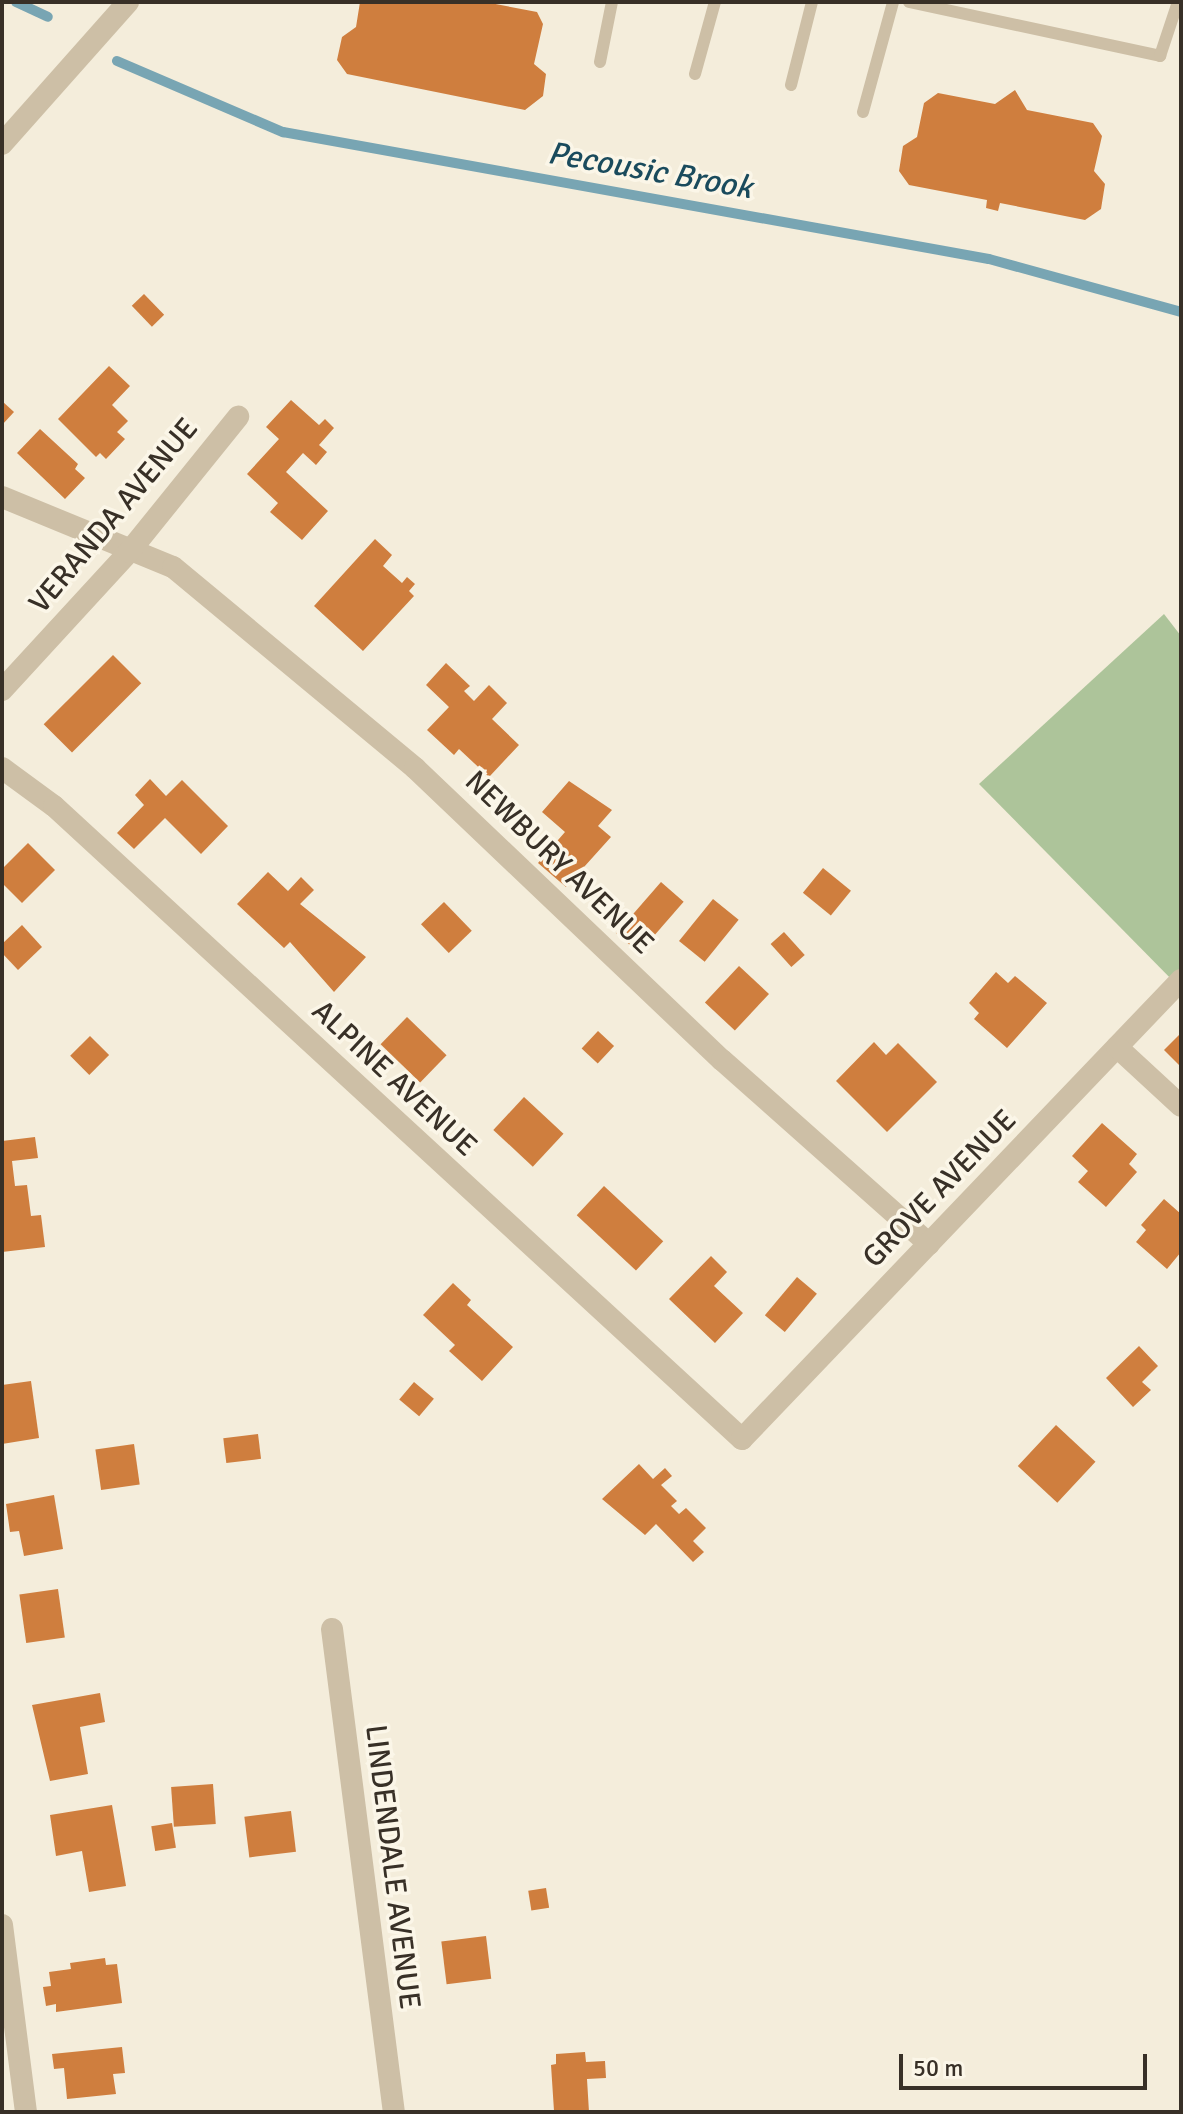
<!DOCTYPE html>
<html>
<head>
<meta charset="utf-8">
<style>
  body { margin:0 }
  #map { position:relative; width:1183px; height:2114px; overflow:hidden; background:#f4eddb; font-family:Signika,sans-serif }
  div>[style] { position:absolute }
  .green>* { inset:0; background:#adc49a }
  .stream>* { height:10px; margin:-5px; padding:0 5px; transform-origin:5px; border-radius:5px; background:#78a5b3 }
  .building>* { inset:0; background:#cf7e3e; transform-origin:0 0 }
  .service>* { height:12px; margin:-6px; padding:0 6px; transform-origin:6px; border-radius:6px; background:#cdbfa6 }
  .minor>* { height:22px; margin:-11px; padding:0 11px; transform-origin:11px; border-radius:11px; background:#cdbfa6 }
  .tertiary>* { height:22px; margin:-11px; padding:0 11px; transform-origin:11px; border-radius:11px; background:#cdbfa6 }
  span { translate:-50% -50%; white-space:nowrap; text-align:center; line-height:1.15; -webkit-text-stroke:7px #fbf6e8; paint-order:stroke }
  .street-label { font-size:30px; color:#383027 }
  .water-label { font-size:32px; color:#1a4b5d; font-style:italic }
  .frame { position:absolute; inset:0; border:4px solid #383027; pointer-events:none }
  .scale { position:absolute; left:899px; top:2054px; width:248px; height:36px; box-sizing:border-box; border:4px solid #383027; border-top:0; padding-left:10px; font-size:24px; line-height:28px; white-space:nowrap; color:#383027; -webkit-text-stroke:6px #fbf6e8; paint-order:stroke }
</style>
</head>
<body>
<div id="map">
  <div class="green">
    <div style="clip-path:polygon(1164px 614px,1181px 636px,1181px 989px,979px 784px)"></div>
  </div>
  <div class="stream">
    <div style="left:16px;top:2px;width:35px;rotate:25deg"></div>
    <div style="left:117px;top:61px;width:181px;rotate:23.2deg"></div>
    <div style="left:283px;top:132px;width:717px;rotate:10.2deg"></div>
    <div style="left:989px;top:259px;width:199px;rotate:15.4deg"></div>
  </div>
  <div class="building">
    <div style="clip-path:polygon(360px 2px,485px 2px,537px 12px,543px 24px,534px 64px,546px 74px,543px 96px,525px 110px,347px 74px,337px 60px,342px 37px,356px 27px)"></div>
    <div style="clip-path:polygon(1015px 90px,1027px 110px,1093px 123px,1102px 136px,1094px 171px,1105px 184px,1101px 209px,1085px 220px,1000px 203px,998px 211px,986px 208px,987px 200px,909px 185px,899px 171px,903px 146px,917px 137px,924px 103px,938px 93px,995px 104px)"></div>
    <div style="left:144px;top:294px;width:29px;height:17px;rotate:46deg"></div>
    <div style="clip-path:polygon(109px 366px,130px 386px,112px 405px,128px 421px,117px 432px,125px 439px,106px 459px,100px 453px,96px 457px,58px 419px)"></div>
    <div style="clip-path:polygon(291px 400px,319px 425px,325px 419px,334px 428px,319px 445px,327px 452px,316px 465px,303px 453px,286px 472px,328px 511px,302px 540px,270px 512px,278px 503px,247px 474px,279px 439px,266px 427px)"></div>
    <div style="clip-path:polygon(2px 401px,14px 412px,2px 425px)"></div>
    <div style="clip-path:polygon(40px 429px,78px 464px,75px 469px,85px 478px,65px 499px,17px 453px)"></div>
    <div style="clip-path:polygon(375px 539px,392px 555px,383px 566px,402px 583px,407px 577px,415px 584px,409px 591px,414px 596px,363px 651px,314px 606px)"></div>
    <div style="left:113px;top:655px;width:40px;height:98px;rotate:45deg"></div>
    <div style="clip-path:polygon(446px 663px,470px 686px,464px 691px,474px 701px,489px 685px,507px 703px,492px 719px,519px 745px,489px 777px,459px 749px,454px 755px,427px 730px,449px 707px,426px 685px)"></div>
    <div style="clip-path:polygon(150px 779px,166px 796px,182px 780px,228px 826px,201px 854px,165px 818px,134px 849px,117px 833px,144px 805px,135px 795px)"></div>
    <div style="clip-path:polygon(569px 781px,612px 810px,598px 826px,611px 837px,566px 887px,538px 863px,565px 832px,542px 812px)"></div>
    <div style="clip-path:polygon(28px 843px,55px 870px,22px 903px,2px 883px,2px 869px)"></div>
    <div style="left:823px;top:868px;width:36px;height:32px;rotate:39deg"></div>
    <div style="clip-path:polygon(268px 872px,288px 891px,301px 877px,314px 890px,300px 904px,366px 957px,334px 992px,290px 942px,284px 948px,237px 904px)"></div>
    <div style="left:661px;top:882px;width:30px;height:68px;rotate:41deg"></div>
    <div style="left:713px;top:899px;width:33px;height:54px;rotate:39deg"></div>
    <div style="left:444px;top:902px;width:40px;height:32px;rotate:46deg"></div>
    <div style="clip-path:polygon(22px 925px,42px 947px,18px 970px,2px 953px,2px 944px)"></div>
    <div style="left:784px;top:932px;width:31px;height:18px;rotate:48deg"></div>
    <div style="left:739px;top:966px;width:41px;height:50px;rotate:43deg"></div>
    <div style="clip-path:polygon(996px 972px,1008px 983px,1015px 976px,1047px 1003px,1007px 1048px,974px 1019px,979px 1013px,969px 1003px)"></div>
    <div style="left:407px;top:1017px;width:55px;height:38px;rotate:44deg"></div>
    <div style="left:598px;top:1031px;width:22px;height:24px;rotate:43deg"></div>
    <div style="clip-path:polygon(1181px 1033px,1181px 1067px,1164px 1050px)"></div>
    <div style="left:90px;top:1036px;width:27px;height:28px;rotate:45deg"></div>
    <div style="clip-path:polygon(874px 1042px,886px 1055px,898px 1043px,937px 1082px,887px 1132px,836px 1081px)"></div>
    <div style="left:524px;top:1097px;width:54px;height:45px;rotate:43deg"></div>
    <div style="clip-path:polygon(1102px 1123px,1137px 1154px,1129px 1164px,1137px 1172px,1106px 1207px,1078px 1182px,1088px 1171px,1072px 1156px)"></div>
    <div style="clip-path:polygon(35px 1137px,38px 1158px,12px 1161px,15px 1186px,27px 1185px,31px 1216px,41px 1215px,45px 1247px,2px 1252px,2px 1141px)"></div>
    <div style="left:604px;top:1186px;width:81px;height:40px;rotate:43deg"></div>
    <div style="clip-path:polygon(1164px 1199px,1181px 1214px,1181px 1252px,1167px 1269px,1136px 1242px,1146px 1230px,1141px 1225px)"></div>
    <div style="clip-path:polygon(711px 1256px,727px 1272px,714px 1286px,743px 1313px,715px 1343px,669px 1299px)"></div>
    <div style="left:797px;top:1277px;width:26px;height:50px;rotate:40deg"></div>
    <div style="clip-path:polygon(453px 1283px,471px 1300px,467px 1305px,513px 1347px,482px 1381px,449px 1351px,455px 1345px,423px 1315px)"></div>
    <div style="clip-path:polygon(1139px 1346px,1158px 1366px,1142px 1382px,1151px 1390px,1133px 1407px,1106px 1378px)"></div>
    <div style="clip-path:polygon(31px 1381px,39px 1438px,2px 1444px,2px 1385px)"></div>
    <div style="left:414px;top:1382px;width:26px;height:23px;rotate:40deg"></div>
    <div style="left:1056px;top:1425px;width:54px;height:56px;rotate:43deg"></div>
    <div style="left:258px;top:1434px;width:25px;height:35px;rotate:83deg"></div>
    <div style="left:134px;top:1444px;width:41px;height:39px;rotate:82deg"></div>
    <div style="clip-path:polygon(639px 1464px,653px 1479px,665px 1468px,672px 1476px,661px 1485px,677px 1501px,671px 1506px,679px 1514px,686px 1508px,706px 1528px,693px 1541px,704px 1552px,693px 1562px,656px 1524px,645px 1535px,602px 1499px)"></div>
    <div style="clip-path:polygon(54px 1495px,63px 1549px,24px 1556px,19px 1531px,10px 1532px,6px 1504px)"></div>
    <div style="left:58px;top:1589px;width:49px;height:39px;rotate:82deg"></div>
    <div style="clip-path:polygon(100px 1693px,105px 1722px,80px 1727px,88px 1774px,50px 1781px,32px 1705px)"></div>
    <div style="left:213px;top:1784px;width:40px;height:42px;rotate:86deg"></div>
    <div style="clip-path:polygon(112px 1805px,126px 1886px,89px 1892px,82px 1851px,56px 1856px,50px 1815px)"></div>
    <div style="left:291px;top:1811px;width:41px;height:47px;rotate:83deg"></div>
    <div style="left:172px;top:1823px;width:25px;height:21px;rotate:81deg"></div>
    <div style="left:546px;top:1888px;width:20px;height:18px;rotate:81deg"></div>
    <div style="left:486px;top:1936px;width:43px;height:45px;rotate:83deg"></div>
    <div style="clip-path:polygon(105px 1958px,106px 1965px,117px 1964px,122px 2003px,56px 2012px,56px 2004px,46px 2006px,43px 1987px,51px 1986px,49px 1972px,71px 1969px,70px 1963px)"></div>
    <div style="clip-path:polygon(122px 2047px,125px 2073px,113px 2074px,116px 2094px,67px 2099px,64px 2068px,54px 2069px,52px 2054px)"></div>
    <div style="clip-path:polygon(585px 2052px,586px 2062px,605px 2061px,606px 2078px,587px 2079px,589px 2112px,554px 2111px,551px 2065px,556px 2064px,556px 2054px)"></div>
  </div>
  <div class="service">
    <div style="left:909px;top:2px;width:257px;rotate:12.1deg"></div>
    <div style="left:1160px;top:56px;width:57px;rotate:-71.6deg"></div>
    <div style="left:600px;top:62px;width:61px;rotate:-78.7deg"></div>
    <div style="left:695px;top:74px;width:75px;rotate:-74.5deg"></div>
    <div style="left:791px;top:85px;width:86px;rotate:-75.8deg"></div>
    <div style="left:863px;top:112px;width:114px;rotate:-74.7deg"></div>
  </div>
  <div class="minor">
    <div style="left:2px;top:497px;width:185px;rotate:22.3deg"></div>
    <div style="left:173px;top:567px;width:315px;rotate:39.7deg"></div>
    <div style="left:415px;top:768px;width:424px;rotate:43.6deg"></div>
    <div style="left:722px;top:1060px;width:277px;rotate:41.6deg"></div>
    <div style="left:2px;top:690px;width:188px;rotate:-47.4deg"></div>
    <div style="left:129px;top:552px;width:174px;rotate:-51.1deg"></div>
    <div style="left:2px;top:768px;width:64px;rotate:36.2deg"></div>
    <div style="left:54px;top:806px;width:935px;rotate:42.62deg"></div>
    <div style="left:742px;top:1439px;width:635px;rotate:-46.28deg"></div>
    <div style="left:1117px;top:1047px;width:87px;rotate:42.7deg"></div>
    <div style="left:332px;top:1629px;width:487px;rotate:82.7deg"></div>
  </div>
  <div class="tertiary">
    <div style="left:2px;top:144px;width:190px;rotate:-48.4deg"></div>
    <div style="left:2px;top:1925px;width:189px;rotate:82.7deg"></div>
  </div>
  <div class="street-label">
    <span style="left:114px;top:516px;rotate:-50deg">VERANDA AVENUE</span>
    <span style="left:559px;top:863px;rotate:44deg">NEWBURY AVENUE</span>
    <span style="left:394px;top:1079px;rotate:43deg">ALPINE AVENUE</span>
    <span style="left:940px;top:1189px;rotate:-46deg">GROVE AVENUE</span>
    <span style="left:392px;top:1867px;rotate:83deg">LINDENDALE AVENUE</span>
  </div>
  <div class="water-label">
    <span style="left:650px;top:171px;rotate:10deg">Pecousic Brook</span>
  </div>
  <div class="frame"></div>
  <div class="scale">50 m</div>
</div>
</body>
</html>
